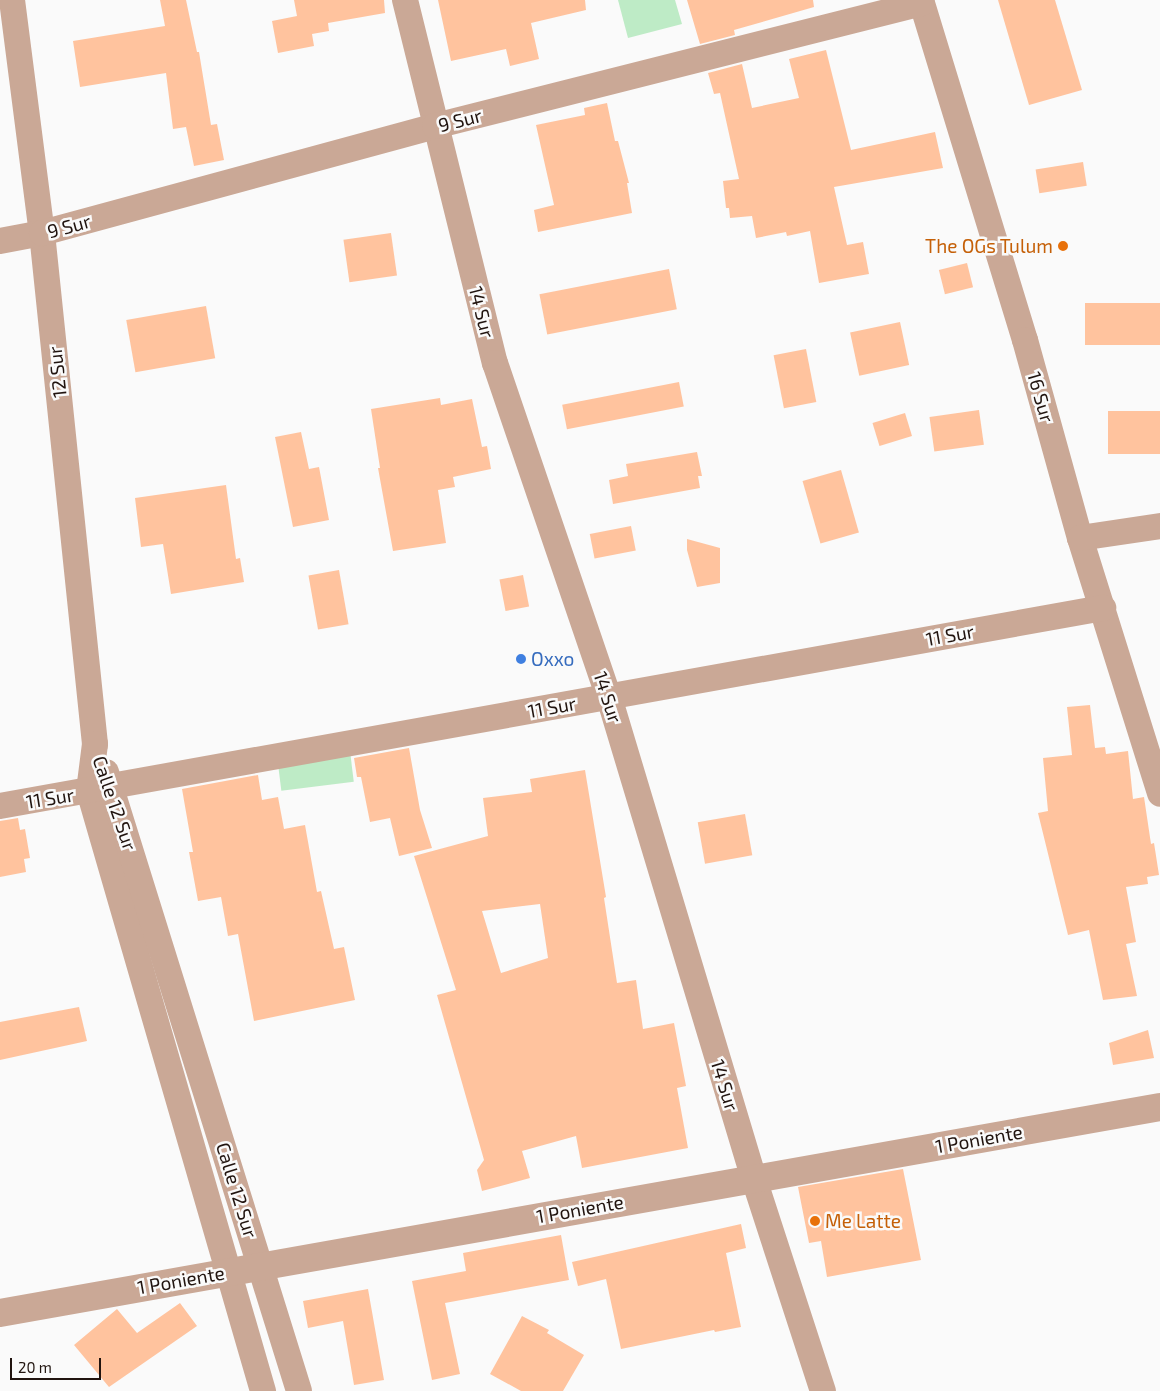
<!DOCTYPE html>
<html>
<head>
<meta charset="utf-8">
<style>
  body { margin:0 }
  #map { position:relative; width:1160px; height:1391px; overflow:hidden; background:#fafafa; font-family:"Exo 2",sans-serif }
  div>[style] { position:absolute }
  .green>* { inset:0; background:#beebc6; transform-origin:0 0 }
  .building>* { inset:0; background:#ffc39e; transform-origin:0 0 }
  .minor>* { height:26px; margin:-13px; padding:0 13px; transform-origin:13px; border-radius:13px; background:#caa896 }
  .tertiary>* { height:28px; margin:-14px; padding:0 14px; transform-origin:14px; border-radius:14px; background:#caa896 }
  .dots>* { width:14px; height:14px; translate:-50% -50%; box-sizing:border-box; border:2px solid #fafafa; border-radius:50% }
  span { translate:-50% -50%; white-space:nowrap; text-align:center; line-height:1.15; -webkit-text-stroke:5px #fafafa; paint-order:stroke }
  .street-label { font-size:19px; color:#21140f }
  .food-label { font-size:19px; color:#c56008 }
  .right { translate:-100% -50%; text-align:right }
  .left { translate:0 -50%; text-align:left }
  .shop-label { font-size:19px; color:#366cbe }
  .scale { position:absolute; left:10px; top:1358px; width:91px; height:22px; box-sizing:border-box; border:2px solid #21140f; border-top:0; padding-left:6px; font-size:15px; line-height:18px; white-space:nowrap; color:#21140f; -webkit-text-stroke:4px #fafafa; paint-order:stroke }
</style>
</head>
<body>
<div id="map">
  <div class="green">
    <div style="clip-path:polygon(618px 0,675px 0,682px 24px,628px 38px)"></div>
    <div style="left:350px;top:751px;width:31px;height:73px;rotate:83deg"></div>
  </div>
  <div class="building">
    <div style="clip-path:polygon(160px 0,186px 0,197px 52px,199px 52px,211px 125px,217px 124px,224px 160px,194px 166px,186px 127px,173px 129px,166px 73px,80px 87px,73px 41px,165px 26px)"></div>
    <div style="clip-path:polygon(294px 0,384px 0,385px 13px,328px 23px,329px 31px,312px 34px,314px 46px,278px 53px,272px 21px,297px 16px)"></div>
    <div style="clip-path:polygon(438px 0,585px 0,586px 10px,531px 23px,539px 59px,510px 66px,506px 49px,451px 61px)"></div>
    <div style="clip-path:polygon(687px 0,813px 0,814px 7px,734px 30px,735px 35px,700px 44px)"></div>
    <div style="clip-path:polygon(998px 0,1055px 0,1082px 90px,1029px 105px)"></div>
    <div style="clip-path:polygon(826px 50px,851px 150px,935px 132px,943px 168px,834px 187px,847px 245px,863px 242px,869px 274px,819px 283px,810px 231px,787px 236px,786px 232px,756px 238px,752px 216px,730px 218px,729px 208px,726px 208px,723px 181px,739px 179px,720px 93px,714px 94px,708px 73px,742px 64px,752px 108px,799px 98px,789px 59px)"></div>
    <div style="clip-path:polygon(607px 103px,615px 141px,618px 141px,629px 183px,627px 183px,632px 213px,538px 232px,534px 210px,554px 205px,536px 125px,585px 115px,584px 108px)"></div>
    <div style="left:1083px;top:162px;width:24px;height:48px;rotate:81deg"></div>
    <div style="left:391px;top:233px;width:43px;height:48px;rotate:82deg"></div>
    <div style="left:967px;top:263px;width:25px;height:29px;rotate:76deg"></div>
    <div style="left:669px;top:269px;width:41px;height:132px;rotate:79deg"></div>
    <div style="left:1160px;top:303px;width:42px;height:75px;rotate:90deg"></div>
    <div style="left:206px;top:306px;width:53px;height:81px;rotate:80deg"></div>
    <div style="left:900px;top:322px;width:44px;height:51px;rotate:78deg"></div>
    <div style="left:806px;top:349px;width:54px;height:33px;rotate:79deg"></div>
    <div style="left:679px;top:382px;width:25px;height:119px;rotate:79deg"></div>
    <div style="clip-path:polygon(440px 398px,441px 405px,472px 399px,482px 447px,487px 446px,491px 469px,453px 477px,455px 487px,438px 490px,446px 543px,393px 551px,378px 468px,380px 468px,371px 409px)"></div>
    <div style="left:979px;top:410px;width:35px;height:50px;rotate:82deg"></div>
    <div style="left:1160px;top:411px;width:43px;height:52px;rotate:90deg"></div>
    <div style="left:905px;top:413px;width:24px;height:34px;rotate:73deg"></div>
    <div style="clip-path:polygon(301px 432px,309px 469px,319px 467px,329px 520px,293px 527px,275px 437px)"></div>
    <div style="clip-path:polygon(697px 452px,702px 476px,698px 476px,700px 488px,613px 504px,609px 480px,628px 476px,626px 464px)"></div>
    <div style="left:841px;top:470px;width:65px;height:40px;rotate:74deg"></div>
    <div style="clip-path:polygon(226px 485px,236px 559px,240px 558px,244px 582px,171px 594px,163px 544px,141px 547px,135px 498px)"></div>
    <div style="left:631px;top:526px;width:25px;height:42px;rotate:79deg"></div>
    <div style="clip-path:polygon(687px 539px,720px 548px,720px 583px,697px 587px,687px 550px)"></div>
    <div style="left:339px;top:570px;width:55px;height:31px;rotate:80deg"></div>
    <div style="left:523px;top:575px;width:32px;height:24px;rotate:79deg"></div>
    <div style="clip-path:polygon(1090px 705px,1095px 748px,1105px 747px,1106px 754px,1128px 751px,1133px 799px,1144px 797px,1151px 844px,1154px 843px,1159px 875px,1147px 877px,1148px 884px,1126px 887px,1136px 942px,1126px 944px,1137px 996px,1103px 1000px,1089px 930px,1068px 935px,1038px 813px,1048px 811px,1043px 758px,1072px 755px,1067px 707px)"></div>
    <div style="clip-path:polygon(409px 748px,420px 810px,432px 848px,399px 856px,390px 818px,370px 822px,361px 777px,357px 777px,354px 758px)"></div>
    <div style="clip-path:polygon(evenodd,585px 770px,606px 897px,604px 898px,617px 983px,636px 980px,643px 1029px,674px 1023px,686px 1086px,677px 1088px,688px 1148px,582px 1168px,576px 1136px,522px 1151px,530px 1178px,482px 1191px,477px 1170px,484px 1160px,437px 995px,456px 990px,414px 856px,488px 836px,483px 798px,532px 792px,530px 779px,585px 770px,540px 904px,548px 958px,501px 973px,482px 911px,540px 904px)"></div>
    <div style="clip-path:polygon(258px 775px,262px 800px,278px 797px,284px 829px,305px 825px,317px 892px,321px 891px,334px 949px,344px 947px,355px 1000px,254px 1021px,238px 934px,228px 936px,221px 897px,198px 901px,189px 852px,193px 852px,182px 789px)"></div>
    <div style="left:745px;top:814px;width:42px;height:48px;rotate:80deg"></div>
    <div style="clip-path:polygon(18px 818px,20px 830px,25px 829px,30px 858px,24px 859px,26px 872px,0 877px,0 821px)"></div>
    <div style="clip-path:polygon(79px 1007px,87px 1041px,0 1060px,0 1022px)"></div>
    <div style="clip-path:polygon(1148px 1030px,1154px 1058px,1113px 1065px,1109px 1043px)"></div>
    <div style="clip-path:polygon(903px 1169px,921px 1260px,827px 1277px,821px 1241px,809px 1243px,798px 1187px)"></div>
    <div style="clip-path:polygon(741px 1224px,746px 1248px,726px 1253px,741px 1327px,715px 1332px,714px 1330px,621px 1349px,606px 1279px,578px 1286px,572px 1262px)"></div>
    <div style="clip-path:polygon(561px 1235px,569px 1280px,445px 1303px,460px 1374px,432px 1380px,412px 1281px,466px 1271px,463px 1253px)"></div>
    <div style="clip-path:polygon(368px 1289px,384px 1380px,354px 1385px,343px 1321px,308px 1328px,303px 1301px)"></div>
    <div style="clip-path:polygon(180px 1303px,197px 1326px,109px 1387px,74px 1345px,117px 1309px,137px 1333px)"></div>
    <div style="clip-path:polygon(522px 1316px,549px 1330px,547px 1333px,584px 1355px,563px 1391px,521px 1391px,490px 1374px)"></div>
  </div>
  <div class="minor">
    <div style="left:12px;top:0;width:235px;rotate:82.7deg"></div>
    <div style="left:42px;top:233px;width:514px;rotate:84.08deg"></div>
    <div style="left:95px;top:744px;width:47px;rotate:97.3deg"></div>
    <div style="left:89px;top:791px;width:625px;rotate:73.83deg"></div>
    <div style="left:405px;top:0;width:374px;rotate:76.1deg"></div>
    <div style="left:495px;top:363px;width:353px;rotate:71.2deg"></div>
    <div style="left:609px;top:697px;width:503px;rotate:73.26deg"></div>
    <div style="left:754px;top:1179px;width:223px;rotate:72deg"></div>
    <div style="left:921px;top:0;width:356px;rotate:73deg"></div>
    <div style="left:1025px;top:340px;width:205px;rotate:74.5deg"></div>
    <div style="left:1080px;top:538px;width:268px;rotate:72.6deg"></div>
    <div style="left:0;top:241px;width:43px;rotate:-10.8deg"></div>
    <div style="left:42px;top:233px;width:407px;rotate:-15.2deg"></div>
    <div style="left:435px;top:126px;width:502px;rotate:-14.17deg"></div>
    <div style="left:1080px;top:538px;width:81px;rotate:-8.5deg"></div>
    <div style="left:106px;top:772px;width:648px;rotate:72.68deg"></div>
    <div style="left:0;top:806px;width:1121px;rotate:-10.18deg"></div>
  </div>
  <div class="tertiary">
    <div style="left:0;top:1313px;width:1178px;rotate:-10.07deg"></div>
  </div>
  <div class="dots">
    <div style="left:1063px;top:246px;background:#e8710a"></div>
    <div style="left:521px;top:659px;background:#3f7fe0"></div>
    <div style="left:815px;top:1221px;background:#e8710a"></div>
  </div>
  <div class="street-label">
    <span style="left:460px;top:120px;rotate:-14deg">9 Sur</span>
    <span style="left:69px;top:226px;rotate:-15deg">9 Sur</span>
    <span style="left:482px;top:312px;rotate:76deg">14 Sur</span>
    <span style="left:57px;top:372px;rotate:-96deg">12 Sur</span>
    <span style="left:1041px;top:397px;rotate:74deg">16 Sur</span>
    <span style="left:950px;top:635px;rotate:-10deg">11 Sur</span>
    <span style="left:608px;top:697px;rotate:72deg">14 Sur</span>
    <span style="left:552px;top:707px;rotate:-10deg">11 Sur</span>
    <span style="left:50px;top:798px;rotate:-9deg">11 Sur</span>
    <span style="left:115px;top:803px;rotate:71deg">Calle 12 Sur</span>
    <span style="left:725px;top:1085px;rotate:73deg">14 Sur</span>
    <span style="left:979px;top:1139px;rotate:-10deg">1 Poniente</span>
    <span style="left:237px;top:1190px;rotate:73deg">Calle 12 Sur</span>
    <span style="left:580px;top:1209px;rotate:-10deg">1 Poniente</span>
    <span style="left:181px;top:1280px;rotate:-10deg">1 Poniente</span>
  </div>
  <div class="food-label">
    <span class="right" style="left:1053px;top:246px">The OGs Tulum</span>
    <span class="left" style="left:825px;top:1221px">Me Latte</span>
  </div>
  <div class="shop-label">
    <span class="left" style="left:531px;top:659px">Oxxo</span>
  </div>
  <div class="scale">20 m</div>
</div>
</body>
</html>
